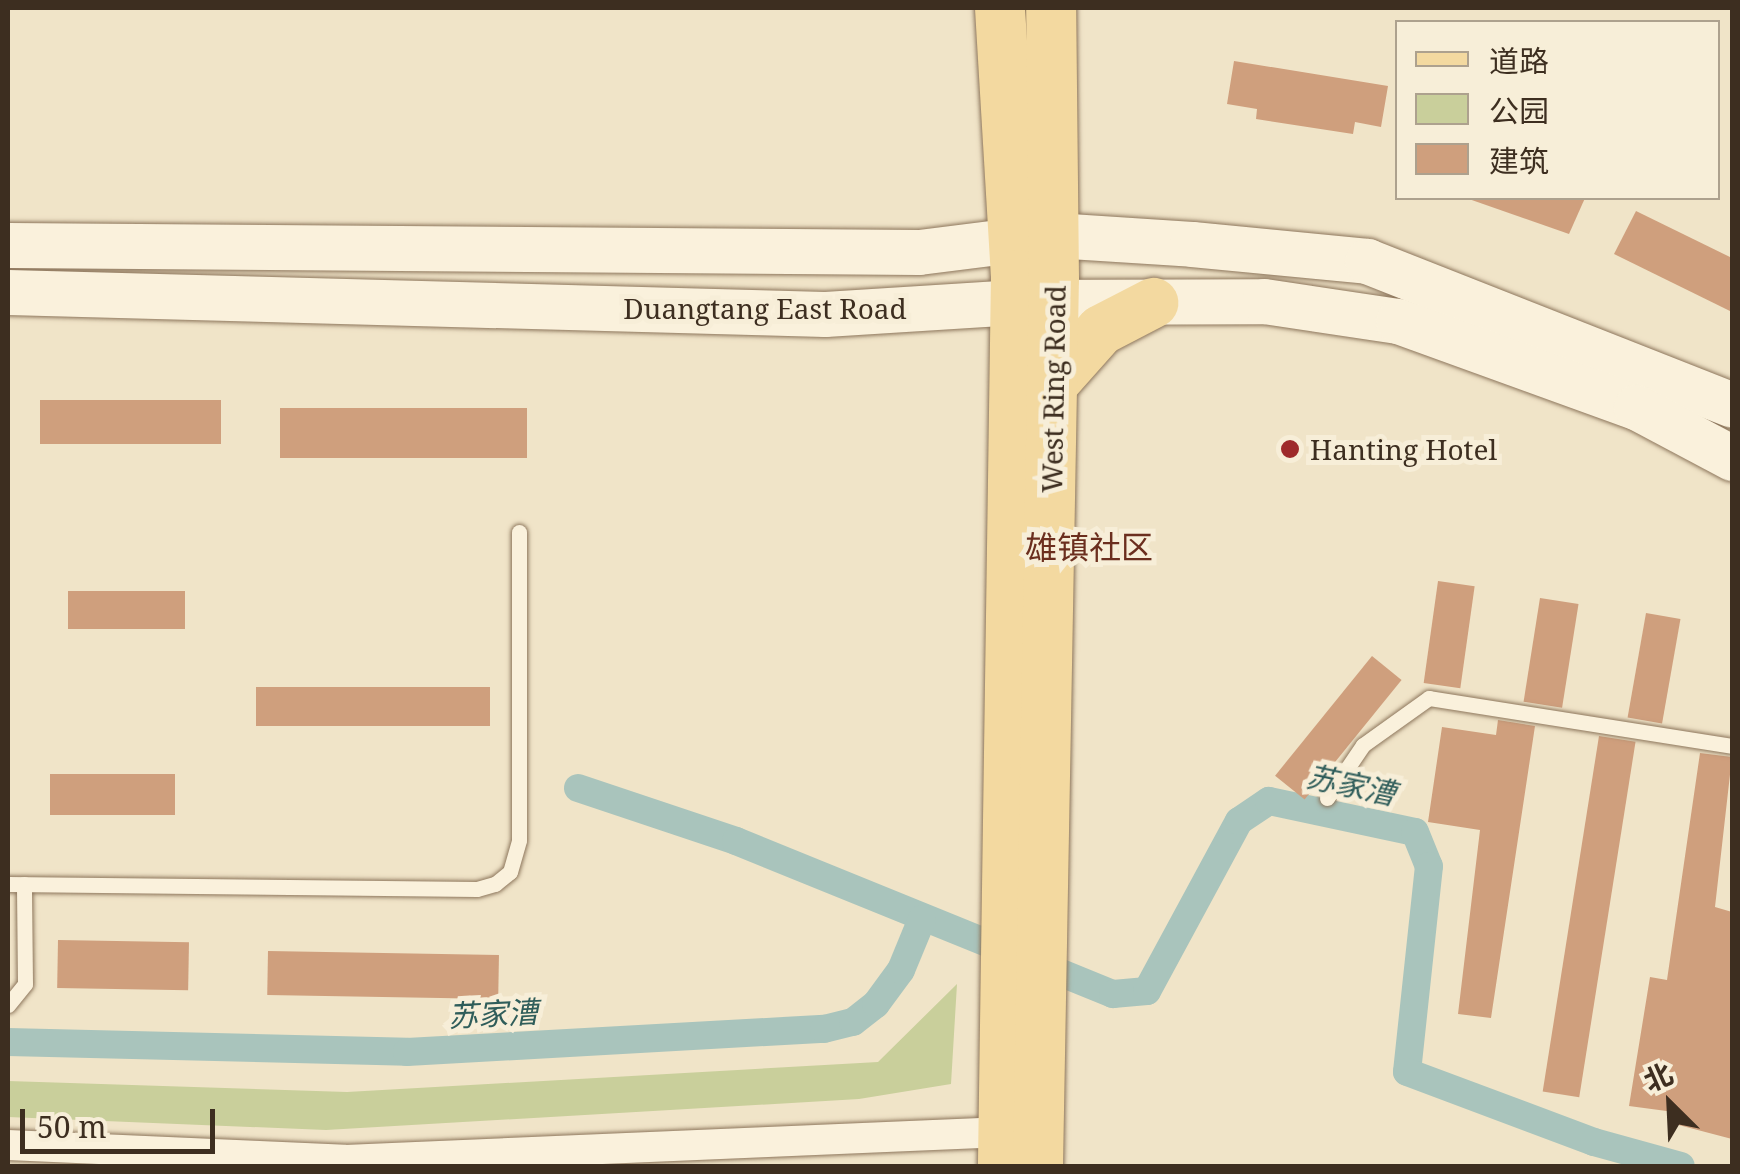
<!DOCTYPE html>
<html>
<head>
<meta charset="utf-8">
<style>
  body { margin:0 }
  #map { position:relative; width:1740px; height:1174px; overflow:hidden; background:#f0e4c8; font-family:"Noto Serif","Noto Sans SC",serif }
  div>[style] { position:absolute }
  .green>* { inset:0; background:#c9cf9b }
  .canal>* { height:28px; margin:-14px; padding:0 14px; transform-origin:14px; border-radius:14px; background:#a9c4bc }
  .building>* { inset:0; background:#cf9f7d; transform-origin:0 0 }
  .roads { filter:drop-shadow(0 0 2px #8d765c) drop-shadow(0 0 2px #8d765c) }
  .service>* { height:15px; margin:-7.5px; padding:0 7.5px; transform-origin:7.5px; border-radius:7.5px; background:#faf1dc }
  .minor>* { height:30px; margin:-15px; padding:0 15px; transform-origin:15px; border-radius:15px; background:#faf1dc }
  .secondary>* { height:45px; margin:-22.5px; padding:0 22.5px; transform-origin:22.5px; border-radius:22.5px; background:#faf1dc }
  .primary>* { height:50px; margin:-25px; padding:0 25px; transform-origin:25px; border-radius:25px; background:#f3d9a0 }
  .dots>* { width:28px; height:28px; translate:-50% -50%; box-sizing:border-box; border:5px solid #f7eed8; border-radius:50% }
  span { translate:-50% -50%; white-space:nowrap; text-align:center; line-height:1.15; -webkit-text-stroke:10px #f7eed8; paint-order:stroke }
  .street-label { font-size:28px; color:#3d2e20 }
  .poi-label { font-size:28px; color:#3d2e20 }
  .left { translate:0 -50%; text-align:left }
  .water-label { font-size:30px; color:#2f5d5a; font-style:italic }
  .quarter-label { font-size:32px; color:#6b2e1e }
  .frame { position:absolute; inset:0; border:10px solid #3d2e20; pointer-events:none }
  .legend { position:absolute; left:1395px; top:20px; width:325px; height:180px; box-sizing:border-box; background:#f7eed8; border:2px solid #ada18e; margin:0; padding:12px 18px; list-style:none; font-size:30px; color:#3d2e20 }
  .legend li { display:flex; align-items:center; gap:20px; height:50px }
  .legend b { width:50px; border:2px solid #ada18e }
  .north { position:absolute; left:1620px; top:1054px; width:100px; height:100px; -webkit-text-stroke:8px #f7eed8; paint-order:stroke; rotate:336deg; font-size:28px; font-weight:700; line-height:40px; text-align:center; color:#3d2e20 }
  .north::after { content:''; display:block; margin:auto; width:35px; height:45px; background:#3d2e20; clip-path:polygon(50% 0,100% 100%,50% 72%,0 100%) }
  .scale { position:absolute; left:20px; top:1109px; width:195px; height:45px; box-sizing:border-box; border:5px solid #3d2e20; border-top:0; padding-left:12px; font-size:30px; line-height:35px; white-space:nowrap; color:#3d2e20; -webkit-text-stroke:8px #f7eed8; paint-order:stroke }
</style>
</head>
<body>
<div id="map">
  <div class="green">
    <div style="clip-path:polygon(957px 984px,951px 1084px,859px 1099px,326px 1130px,8px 1117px,8px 1081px,347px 1092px,878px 1062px)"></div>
  </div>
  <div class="canal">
    <div style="left:578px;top:788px;width:167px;rotate:18.5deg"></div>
    <div style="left:736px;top:841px;width:407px;rotate:22.1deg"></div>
    <div style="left:1113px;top:994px;width:34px;rotate:-5deg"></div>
    <div style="left:1147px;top:991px;width:193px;rotate:-61.6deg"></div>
    <div style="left:1239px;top:821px;width:36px;rotate:-34deg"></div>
    <div style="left:1269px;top:801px;width:149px;rotate:12deg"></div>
    <div style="left:1415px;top:832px;width:37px;rotate:68deg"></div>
    <div style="left:1429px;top:866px;width:207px;rotate:96.1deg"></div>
    <div style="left:1407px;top:1072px;width:200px;rotate:20.5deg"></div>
    <div style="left:1594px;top:1142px;width:90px;rotate:15.4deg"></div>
    <div style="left:8px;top:1042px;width:399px;rotate:1.4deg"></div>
    <div style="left:407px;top:1052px;width:418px;rotate:-3.2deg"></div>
    <div style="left:824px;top:1029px;width:30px;rotate:-14deg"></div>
    <div style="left:853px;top:1022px;width:29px;rotate:-38deg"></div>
    <div style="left:876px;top:1004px;width:42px;rotate:-53.7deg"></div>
    <div style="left:901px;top:970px;width:55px;rotate:-67.6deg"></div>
  </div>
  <div class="building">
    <div style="clip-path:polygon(1234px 61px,1388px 86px,1381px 127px,1355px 122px,1353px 134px,1256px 119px,1257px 109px,1227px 104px)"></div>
    <div style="clip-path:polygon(1466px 198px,1585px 198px,1569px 234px)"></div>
    <div style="clip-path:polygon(1636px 211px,1732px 258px,1732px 312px,1614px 254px)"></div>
    <div style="left:40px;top:400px;width:181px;height:44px"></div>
    <div style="left:280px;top:408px;width:247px;height:50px"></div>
    <div style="left:1438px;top:581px;width:37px;height:103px;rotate:8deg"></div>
    <div style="left:68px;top:591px;width:117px;height:38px"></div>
    <div style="left:1540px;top:598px;width:39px;height:105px;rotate:9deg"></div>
    <div style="left:1646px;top:613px;width:35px;height:106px;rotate:10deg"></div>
    <div style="left:1372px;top:656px;width:38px;height:154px;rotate:39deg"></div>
    <div style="left:490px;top:687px;width:39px;height:234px;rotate:90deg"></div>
    <div style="clip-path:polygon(1498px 720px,1535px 726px,1491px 1018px,1458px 1014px,1480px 830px,1428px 822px,1442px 727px,1496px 735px)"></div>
    <div style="left:1599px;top:736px;width:37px;height:360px;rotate:9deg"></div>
    <div style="clip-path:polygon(1700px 753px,1732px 757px,1715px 907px,1732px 912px,1732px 1139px,1671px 1123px,1674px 1112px,1629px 1106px,1650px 977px,1667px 980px)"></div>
    <div style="left:175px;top:774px;width:41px;height:125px;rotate:90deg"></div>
    <div style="left:58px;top:940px;width:131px;height:48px;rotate:1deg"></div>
    <div style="left:268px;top:951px;width:231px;height:44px;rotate:1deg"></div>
  </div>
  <div class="roads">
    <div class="service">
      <div style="left:1327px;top:798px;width:64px;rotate:-55.8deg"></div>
      <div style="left:1363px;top:745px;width:81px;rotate:-35.5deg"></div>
      <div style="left:1429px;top:698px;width:307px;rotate:9deg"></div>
      <div style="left:8px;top:884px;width:469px;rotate:0.6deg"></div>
      <div style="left:477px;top:889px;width:19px;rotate:-16deg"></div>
      <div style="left:495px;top:884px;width:19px;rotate:-39deg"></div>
      <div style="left:510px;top:872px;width:33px;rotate:-74deg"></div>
      <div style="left:519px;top:840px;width:308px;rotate:-90deg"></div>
      <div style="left:8px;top:1005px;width:27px;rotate:-51deg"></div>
      <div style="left:25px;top:984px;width:100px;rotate:-90.6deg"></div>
    </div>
    <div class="minor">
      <div style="left:8px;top:1145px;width:337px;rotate:2.5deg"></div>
      <div style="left:345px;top:1160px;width:660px;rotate:-2.43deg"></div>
    </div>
    <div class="secondary">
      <div style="left:8px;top:245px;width:911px;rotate:0.44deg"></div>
      <div style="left:919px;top:252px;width:136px;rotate:-7.2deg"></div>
      <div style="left:1054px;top:235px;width:138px;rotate:3.7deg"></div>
      <div style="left:1192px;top:244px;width:176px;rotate:5.5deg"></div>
      <div style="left:1367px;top:261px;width:392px;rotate:21.5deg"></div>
      <div style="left:8px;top:292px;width:817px;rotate:1.54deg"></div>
      <div style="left:825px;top:314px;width:191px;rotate:-3.6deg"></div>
      <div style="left:1016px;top:302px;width:248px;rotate:-0.2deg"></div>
      <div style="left:1264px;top:301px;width:135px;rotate:8.5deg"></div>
      <div style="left:1398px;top:321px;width:253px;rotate:19.9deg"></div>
      <div style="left:1636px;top:407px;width:109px;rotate:28deg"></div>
    </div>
    <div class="primary">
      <div style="left:1000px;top:8px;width:267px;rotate:86.6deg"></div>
      <div style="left:1016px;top:275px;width:891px;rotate:90.84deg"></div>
      <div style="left:1053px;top:384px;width:72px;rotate:-48.4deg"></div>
      <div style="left:1101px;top:330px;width:59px;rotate:-27.4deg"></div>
      <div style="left:1038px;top:1166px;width:887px;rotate:-88.97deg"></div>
      <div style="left:1054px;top:279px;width:271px;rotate:-90.6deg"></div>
    </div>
  </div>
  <div class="dots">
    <div style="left:1290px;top:449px;background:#9e2a2b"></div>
  </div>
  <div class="street-label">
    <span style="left:765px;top:308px">Duangtang East Road</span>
    <span style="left:1053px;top:389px;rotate:-89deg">West Ring Road</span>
  </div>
  <div class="poi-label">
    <span class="left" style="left:1310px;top:449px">Hanting Hotel</span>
  </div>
  <div class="water-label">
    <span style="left:1351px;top:785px;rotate:12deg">苏家漕</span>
    <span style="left:493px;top:1014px;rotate:-3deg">苏家漕</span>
  </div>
  <div class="quarter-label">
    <span style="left:1089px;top:547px">雄镇社区</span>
  </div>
  <div class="frame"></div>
  <ul class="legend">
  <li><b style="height:12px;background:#f3d9a0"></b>道路</li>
  <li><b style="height:28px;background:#c9cf9b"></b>公园</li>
  <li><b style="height:28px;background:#cf9f7d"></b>建筑</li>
  </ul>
  <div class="north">北</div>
  <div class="scale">50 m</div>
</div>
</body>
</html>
